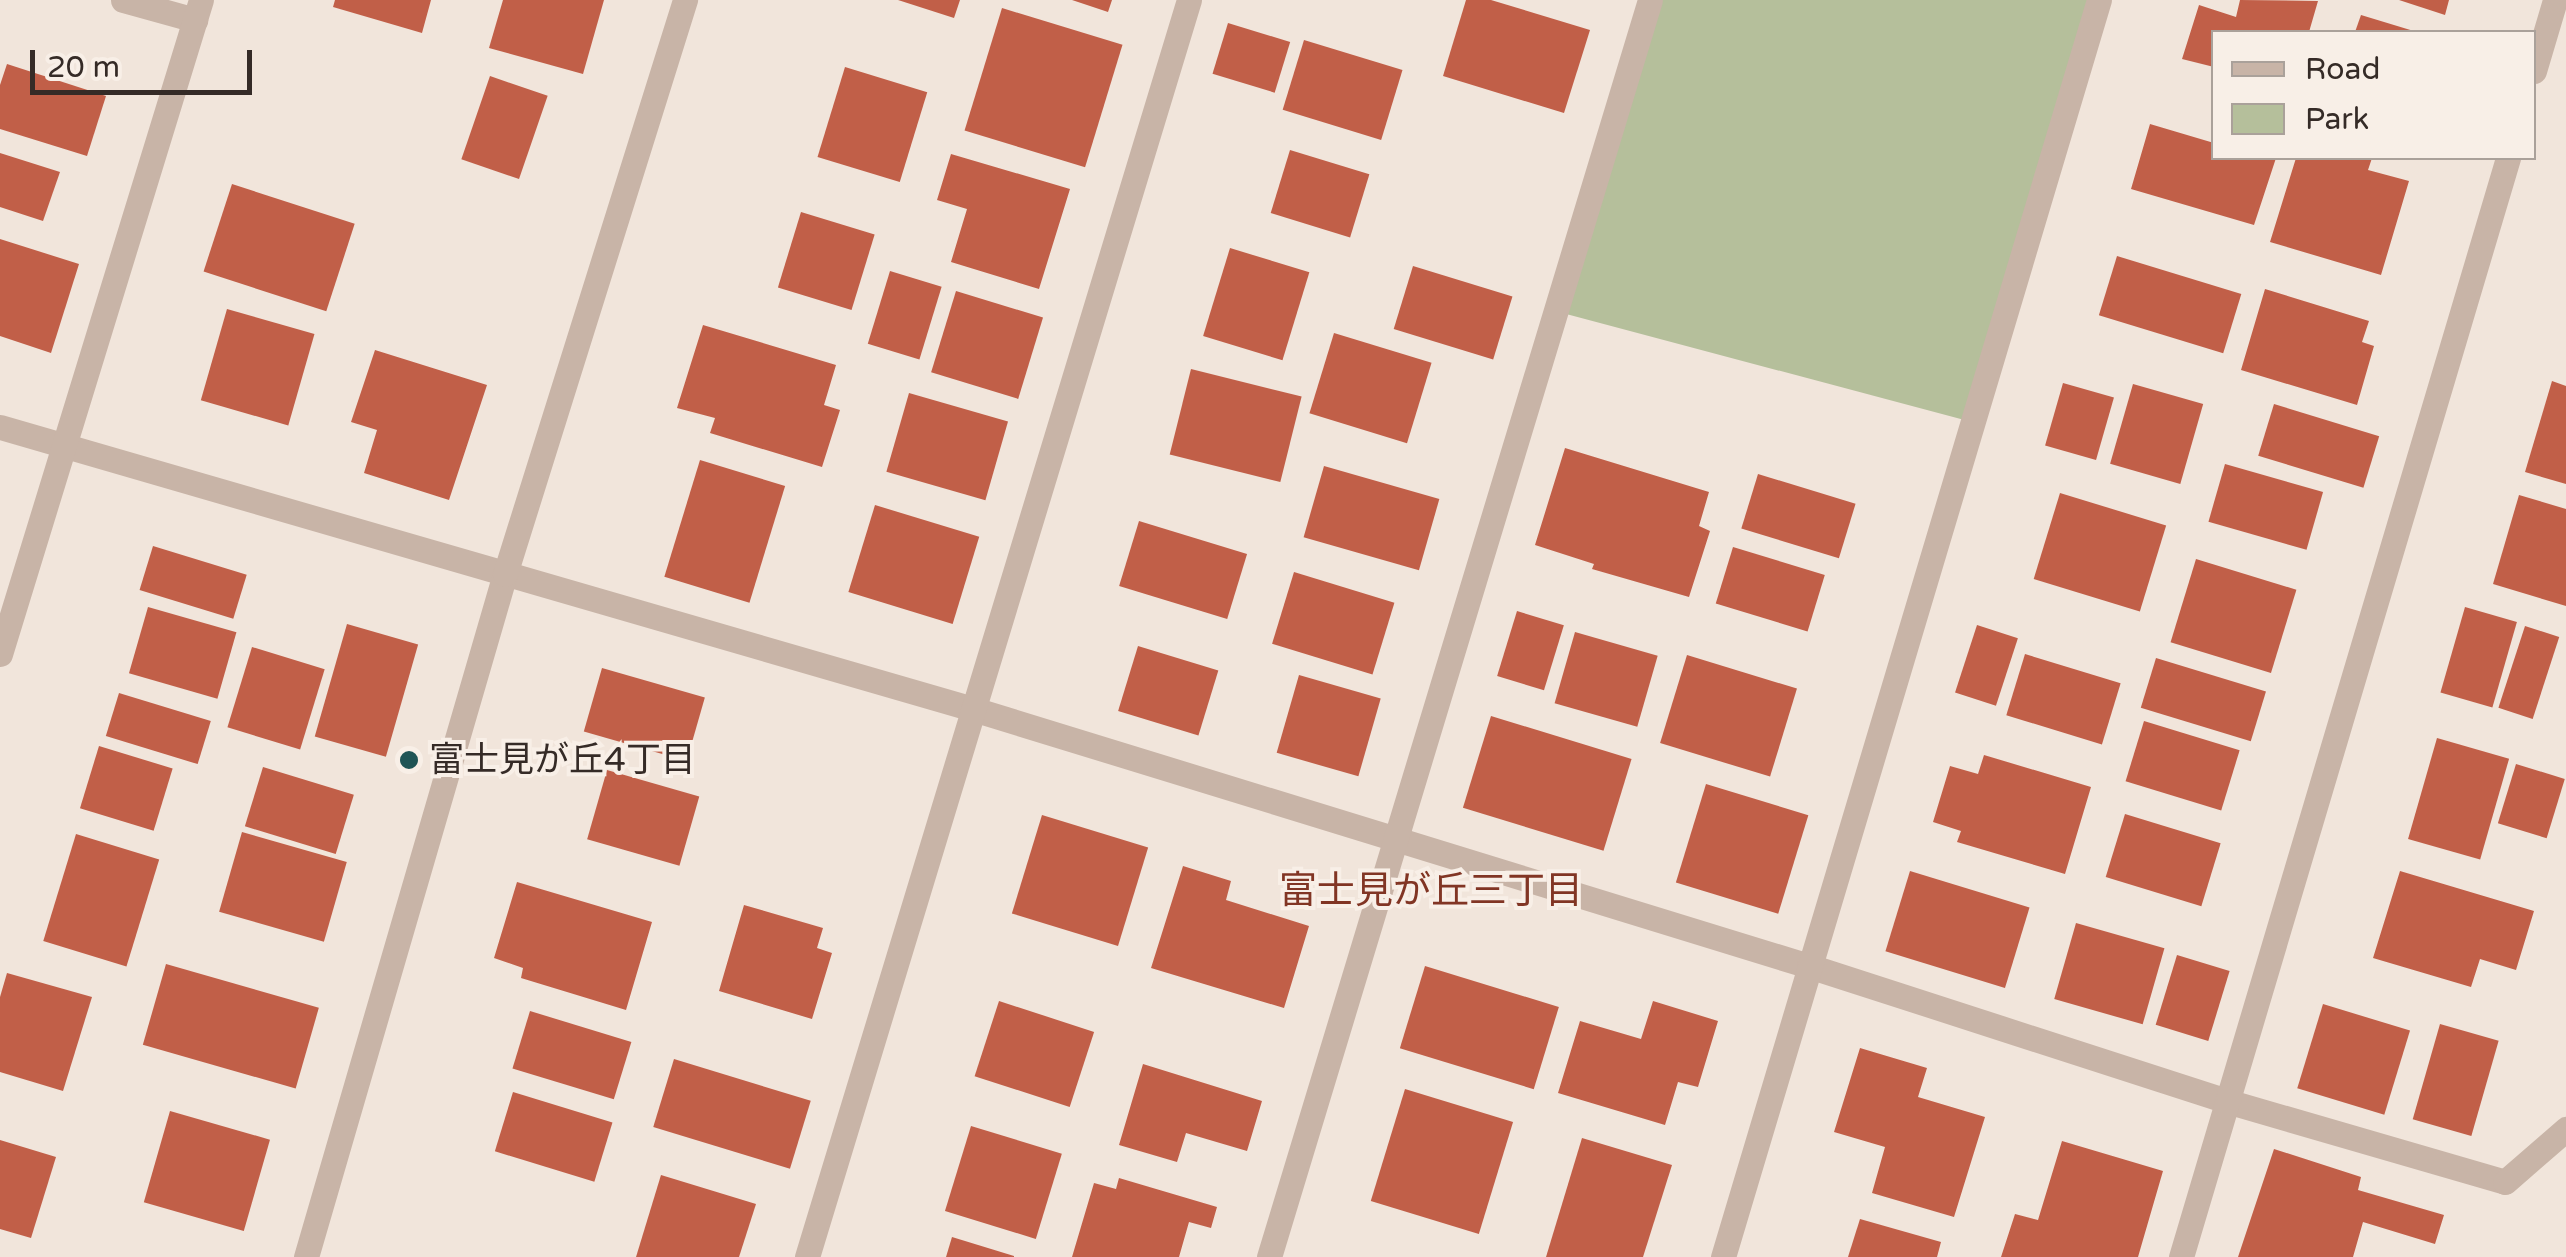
<!DOCTYPE html>
<html>
<head>
<meta charset="utf-8">
<style>
  body { margin:0 }
  #map { position:relative; width:2566px; height:1257px; overflow:hidden; background:#f1e5db; font-family:"Varela Round","Noto Sans JP",sans-serif }
  div>[style] { position:absolute }
  .green>* { inset:0; background:#b5bf9b }
  .building>* { inset:0; background:#c15f48; transform-origin:0 0 }
  .minor>* { height:25px; margin:-12.5px; padding:0 12.5px; transform-origin:12.5px; border-radius:12.5px; background:#c8b4a7 }
  .dots>* { width:28px; height:28px; translate:-50% -50%; box-sizing:border-box; border:5px solid #f8efe7; border-radius:50% }
  span { translate:-50% -50%; white-space:nowrap; text-align:center; line-height:1.15; -webkit-text-stroke:8px #f8efe7; paint-order:stroke }
  .poi-label { font-size:35px; color:#352b27 }
  .left { translate:0 -50%; text-align:left }
  .neighbourhood-label { font-size:38px; color:#813524 }
  .legend { position:absolute; left:2211px; top:30px; width:325px; height:130px; box-sizing:border-box; background:#f8efe7; border:2px solid #aaa19a; margin:0; padding:12px 18px; list-style:none; font-size:30px; color:#352b27 }
  .legend li { display:flex; align-items:center; gap:20px; height:50px }
  .legend b { width:50px; border:2px solid #aaa19a }
  .scale { position:absolute; left:30px; top:50px; width:222px; height:45px; box-sizing:border-box; border:5px solid #352b27; border-top:0; padding-left:12px; font-size:30px; line-height:35px; white-space:nowrap; color:#352b27; -webkit-text-stroke:8px #f8efe7; paint-order:stroke }
</style>
</head>
<body>
<div id="map">
  <div class="green">
    <div style="clip-path:polygon(1650px 0,2099px 0,1972px 422px,1555px 311px)"></div>
  </div>
  <div class="building">
    <div style="clip-path:polygon(335px 0,431px 0,422px 33px,333px 7px)"></div>
    <div style="clip-path:polygon(503px 0,604px 0,583px 74px,489px 48px)"></div>
    <div style="clip-path:polygon(898px 0,960px 0,954px 18px)"></div>
    <div style="clip-path:polygon(1072px 0,1112px 0,1108px 12px)"></div>
    <div style="clip-path:polygon(1466px 0,1491px 0,1590px 30px,1564px 113px,1443px 76px)"></div>
    <div style="clip-path:polygon(2240px 0,2318px 1px,2309px 32px,2214px 32px,2214px 67px,2182px 59px,2199px 5px,2236px 17px)"></div>
    <div style="clip-path:polygon(2399px 0,2449px 0,2445px 15px)"></div>
    <div style="left:1002px;top:8px;width:126px;height:128px;rotate:17deg"></div>
    <div style="clip-path:polygon(2361px 15px,2417px 32px,2355px 32px)"></div>
    <div style="left:1228px;top:23px;width:65px;height:53px;rotate:17deg"></div>
    <div style="left:1304px;top:40px;width:103px;height:73px;rotate:17deg"></div>
    <div style="clip-path:polygon(7px 64px,106px 96px,87px 156px,0 129px,0 85px)"></div>
    <div style="left:845px;top:67px;width:86px;height:94px;rotate:17deg"></div>
    <div style="left:490px;top:76px;width:61px;height:88px;rotate:19deg"></div>
    <div style="clip-path:polygon(2150px 124px,2214px 143px,2214px 158px,2276px 158px,2254px 225px,2131px 189px)"></div>
    <div style="left:1290px;top:150px;width:83px;height:66px;rotate:17deg"></div>
    <div style="clip-path:polygon(0 153px,60px 172px,43px 221px,0 207px)"></div>
    <div style="clip-path:polygon(951px 154px,1070px 189px,1039px 289px,951px 262px,967px 209px,937px 200px)"></div>
    <div style="clip-path:polygon(2296px 158px,2372px 158px,2368px 170px,2409px 181px,2381px 275px,2270px 242px)"></div>
    <div style="left:232px;top:184px;width:129px;height:92px;rotate:18deg"></div>
    <div style="left:801px;top:212px;width:77px;height:79px;rotate:17deg"></div>
    <div style="clip-path:polygon(0 239px,79px 264px,51px 353px,0 336px)"></div>
    <div style="left:1230px;top:248px;width:83px;height:92px;rotate:17deg"></div>
    <div style="left:2117px;top:256px;width:130px;height:62px;rotate:17deg"></div>
    <div style="left:1413px;top:266px;width:104px;height:66px;rotate:17deg"></div>
    <div style="left:890px;top:271px;width:54px;height:76px;rotate:17deg"></div>
    <div style="clip-path:polygon(2265px 289px,2369px 321px,2362px 342px,2374px 346px,2357px 405px,2241px 370px)"></div>
    <div style="left:956px;top:291px;width:91px;height:85px;rotate:17deg"></div>
    <div style="left:227px;top:309px;width:91px;height:95px;rotate:16deg"></div>
    <div style="clip-path:polygon(703px 325px,836px 365px,824px 405px,840px 410px,822px 467px,710px 433px,715px 418px,677px 408px)"></div>
    <div style="left:1334px;top:333px;width:102px;height:84px;rotate:17deg"></div>
    <div style="clip-path:polygon(375px 350px,487px 385px,449px 500px,364px 473px,377px 430px,351px 422px)"></div>
    <div style="left:1191px;top:369px;width:114px;height:88px;rotate:14deg"></div>
    <div style="clip-path:polygon(2552px 381px,2566px 386px,2566px 484px,2525px 472px)"></div>
    <div style="left:2063px;top:383px;width:53px;height:65px;rotate:16deg"></div>
    <div style="left:2133px;top:384px;width:73px;height:83px;rotate:16deg"></div>
    <div style="left:909px;top:393px;width:103px;height:82px;rotate:16deg"></div>
    <div style="left:2274px;top:404px;width:110px;height:54px;rotate:17deg"></div>
    <div style="clip-path:polygon(1565px 448px,1709px 492px,1699px 526px,1710px 531px,1689px 597px,1592px 569px,1594px 564px,1535px 545px)"></div>
    <div style="left:700px;top:460px;width:89px;height:122px;rotate:17deg"></div>
    <div style="left:2225px;top:464px;width:102px;height:60px;rotate:16deg"></div>
    <div style="left:1324px;top:466px;width:120px;height:74px;rotate:16deg"></div>
    <div style="left:1758px;top:474px;width:102px;height:57px;rotate:17deg"></div>
    <div style="left:2060px;top:493px;width:111px;height:90px;rotate:17deg"></div>
    <div style="clip-path:polygon(2519px 495px,2566px 509px,2566px 606px,2493px 584px)"></div>
    <div style="left:875px;top:505px;width:109px;height:91px;rotate:17deg"></div>
    <div style="left:1139px;top:521px;width:113px;height:68px;rotate:17deg"></div>
    <div style="left:153px;top:546px;width:98px;height:46px;rotate:17deg"></div>
    <div style="left:1733px;top:547px;width:96px;height:59px;rotate:17deg"></div>
    <div style="left:2196px;top:559px;width:105px;height:87px;rotate:17deg"></div>
    <div style="left:1294px;top:572px;width:105px;height:75px;rotate:17deg"></div>
    <div style="left:148px;top:607px;width:92px;height:69px;rotate:16deg"></div>
    <div style="left:2465px;top:607px;width:54px;height:89px;rotate:16deg"></div>
    <div style="left:1517px;top:611px;width:49px;height:68px;rotate:17deg"></div>
    <div style="left:347px;top:624px;width:74px;height:117px;rotate:16deg"></div>
    <div style="left:1977px;top:625px;width:43px;height:71px;rotate:18deg"></div>
    <div style="left:2525px;top:626px;width:36px;height:86px;rotate:18deg"></div>
    <div style="left:1575px;top:632px;width:86px;height:74px;rotate:16deg"></div>
    <div style="left:1138px;top:646px;width:84px;height:68px;rotate:17deg"></div>
    <div style="left:252px;top:647px;width:76px;height:84px;rotate:17deg"></div>
    <div style="left:2025px;top:654px;width:100px;height:64px;rotate:17deg"></div>
    <div style="left:1687px;top:655px;width:115px;height:92px;rotate:17deg"></div>
    <div style="left:2156px;top:658px;width:115px;height:52px;rotate:17deg"></div>
    <div style="left:602px;top:668px;width:107px;height:66px;rotate:16deg"></div>
    <div style="left:1299px;top:675px;width:85px;height:81px;rotate:16deg"></div>
    <div style="left:119px;top:693px;width:96px;height:45px;rotate:17deg"></div>
    <div style="left:1491px;top:716px;width:147px;height:96px;rotate:17deg"></div>
    <div style="left:2144px;top:721px;width:100px;height:63px;rotate:17deg"></div>
    <div style="left:2437px;top:738px;width:75px;height:105px;rotate:16deg"></div>
    <div style="left:99px;top:746px;width:77px;height:65px;rotate:17deg"></div>
    <div style="clip-path:polygon(1984px 755px,2091px 787px,2065px 874px,1957px 842px,1961px 831px,1933px 822px,1950px 766px,1978px 774px)"></div>
    <div style="left:2516px;top:764px;width:51px;height:62px;rotate:17deg"></div>
    <div style="left:263px;top:767px;width:95px;height:62px;rotate:17deg"></div>
    <div style="left:607px;top:770px;width:96px;height:72px;rotate:16deg"></div>
    <div style="left:1706px;top:784px;width:107px;height:103px;rotate:17deg"></div>
    <div style="left:2125px;top:814px;width:100px;height:66px;rotate:17deg"></div>
    <div style="left:1042px;top:815px;width:111px;height:103px;rotate:17deg"></div>
    <div style="left:242px;top:832px;width:109px;height:83px;rotate:16deg"></div>
    <div style="left:76px;top:834px;width:87px;height:112px;rotate:17deg"></div>
    <div style="clip-path:polygon(1183px 866px,1231px 881px,1226px 900px,1309px 926px,1284px 1008px,1151px 968px)"></div>
    <div style="left:1910px;top:871px;width:125px;height:84px;rotate:17deg"></div>
    <div style="clip-path:polygon(2400px 871px,2534px 911px,2516px 970px,2480px 959px,2471px 987px,2373px 958px)"></div>
    <div style="clip-path:polygon(517px 882px,652px 922px,626px 1010px,521px 978px,523px 968px,494px 958px)"></div>
    <div style="clip-path:polygon(744px 905px,823px 928px,817px 948px,832px 953px,812px 1019px,719px 991px)"></div>
    <div style="left:2076px;top:923px;width:92px;height:79px;rotate:16deg"></div>
    <div style="left:2177px;top:955px;width:55px;height:73px;rotate:17deg"></div>
    <div style="left:166px;top:964px;width:159px;height:84px;rotate:16deg"></div>
    <div style="left:1425px;top:966px;width:140px;height:86px;rotate:17deg"></div>
    <div style="clip-path:polygon(7px 973px,92px 997px,63px 1091px,0 1072px,0 997px)"></div>
    <div style="left:999px;top:1001px;width:100px;height:79px;rotate:18deg"></div>
    <div style="clip-path:polygon(1653px 1001px,1718px 1021px,1698px 1087px,1678px 1082px,1665px 1125px,1558px 1093px,1580px 1021px,1641px 1039px)"></div>
    <div style="left:2323px;top:1004px;width:91px;height:88px;rotate:17deg"></div>
    <div style="left:530px;top:1011px;width:106px;height:60px;rotate:17deg"></div>
    <div style="left:2440px;top:1024px;width:61px;height:99px;rotate:16deg"></div>
    <div style="clip-path:polygon(1860px 1048px,1927px 1068px,1918px 1097px,1985px 1117px,1954px 1217px,1872px 1193px,1885px 1147px,1834px 1132px)"></div>
    <div style="left:674px;top:1059px;width:143px;height:71px;rotate:17deg"></div>
    <div style="clip-path:polygon(1143px 1064px,1262px 1101px,1247px 1151px,1186px 1133px,1177px 1162px,1119px 1145px)"></div>
    <div style="left:1405px;top:1089px;width:113px;height:117px;rotate:17deg"></div>
    <div style="left:513px;top:1092px;width:104px;height:62px;rotate:17deg"></div>
    <div style="left:170px;top:1111px;width:104px;height:95px;rotate:16deg"></div>
    <div style="left:971px;top:1126px;width:95px;height:89px;rotate:17deg"></div>
    <div style="clip-path:polygon(1582px 1138px,1672px 1165px,1643px 1257px,1546px 1257px)"></div>
    <div style="clip-path:polygon(0 1140px,56px 1157px,31px 1238px,0 1229px)"></div>
    <div style="clip-path:polygon(2062px 1141px,2163px 1171px,2138px 1257px,2001px 1257px,2015px 1214px,2038px 1220px)"></div>
    <div style="clip-path:polygon(2274px 1149px,2361px 1177px,2358px 1190px,2444px 1215px,2435px 1244px,2363px 1222px,2353px 1257px,2238px 1257px)"></div>
    <div style="clip-path:polygon(661px 1175px,756px 1204px,739px 1257px,636px 1257px)"></div>
    <div style="clip-path:polygon(1119px 1178px,1217px 1207px,1211px 1228px,1189px 1222px,1179px 1257px,1072px 1257px,1094px 1183px,1116px 1189px)"></div>
    <div style="clip-path:polygon(1860px 1219px,1941px 1242px,1937px 1257px,1848px 1257px)"></div>
    <div style="clip-path:polygon(952px 1237px,1014px 1256px,1014px 1257px,946px 1257px)"></div>
  </div>
  <div class="minor">
    <div style="left:123px;top:0;width:75px;rotate:15.5deg"></div>
    <div style="left:2534px;top:71px;width:74px;rotate:-73.5deg"></div>
    <div style="left:0;top:427px;width:1013px;rotate:16.16deg"></div>
    <div style="left:973px;top:709px;width:875px;rotate:17.09deg"></div>
    <div style="left:1809px;top:966px;width:442px;rotate:17.9deg"></div>
    <div style="left:2230px;top:1102px;width:286px;rotate:16.2deg"></div>
    <div style="left:2505px;top:1182px;width:81px;rotate:-41deg"></div>
    <div style="left:0;top:654px;width:684px;rotate:-72.92deg"></div>
    <div style="left:306px;top:1257px;width:711px;rotate:-73.76deg"></div>
    <div style="left:505px;top:574px;width:602px;rotate:-72.59deg"></div>
    <div style="left:807px;top:1257px;width:1314px;rotate:-73.1deg"></div>
    <div style="left:1269px;top:1257px;width:1313px;rotate:-73.14deg"></div>
    <div style="left:1723px;top:1257px;width:1312px;rotate:-73.35deg"></div>
    <div style="left:2181px;top:1257px;width:1147px;rotate:-73.43deg"></div>
  </div>
  <div class="dots">
    <div style="left:409px;top:760px;background:#1f5455"></div>
  </div>
  <div class="poi-label">
    <span class="left" style="left:429px;top:760px">富士見が丘4丁目</span>
  </div>
  <div class="neighbourhood-label">
    <span style="left:1431px;top:892px">富士見が丘三丁目</span>
  </div>
  <ul class="legend">
  <li><b style="height:12px;background:#c8b4a7"></b>Road</li>
  <li><b style="height:28px;background:#b5bf9b"></b>Park</li>
  </ul>
  <div class="scale">20 m</div>
</div>
</body>
</html>
